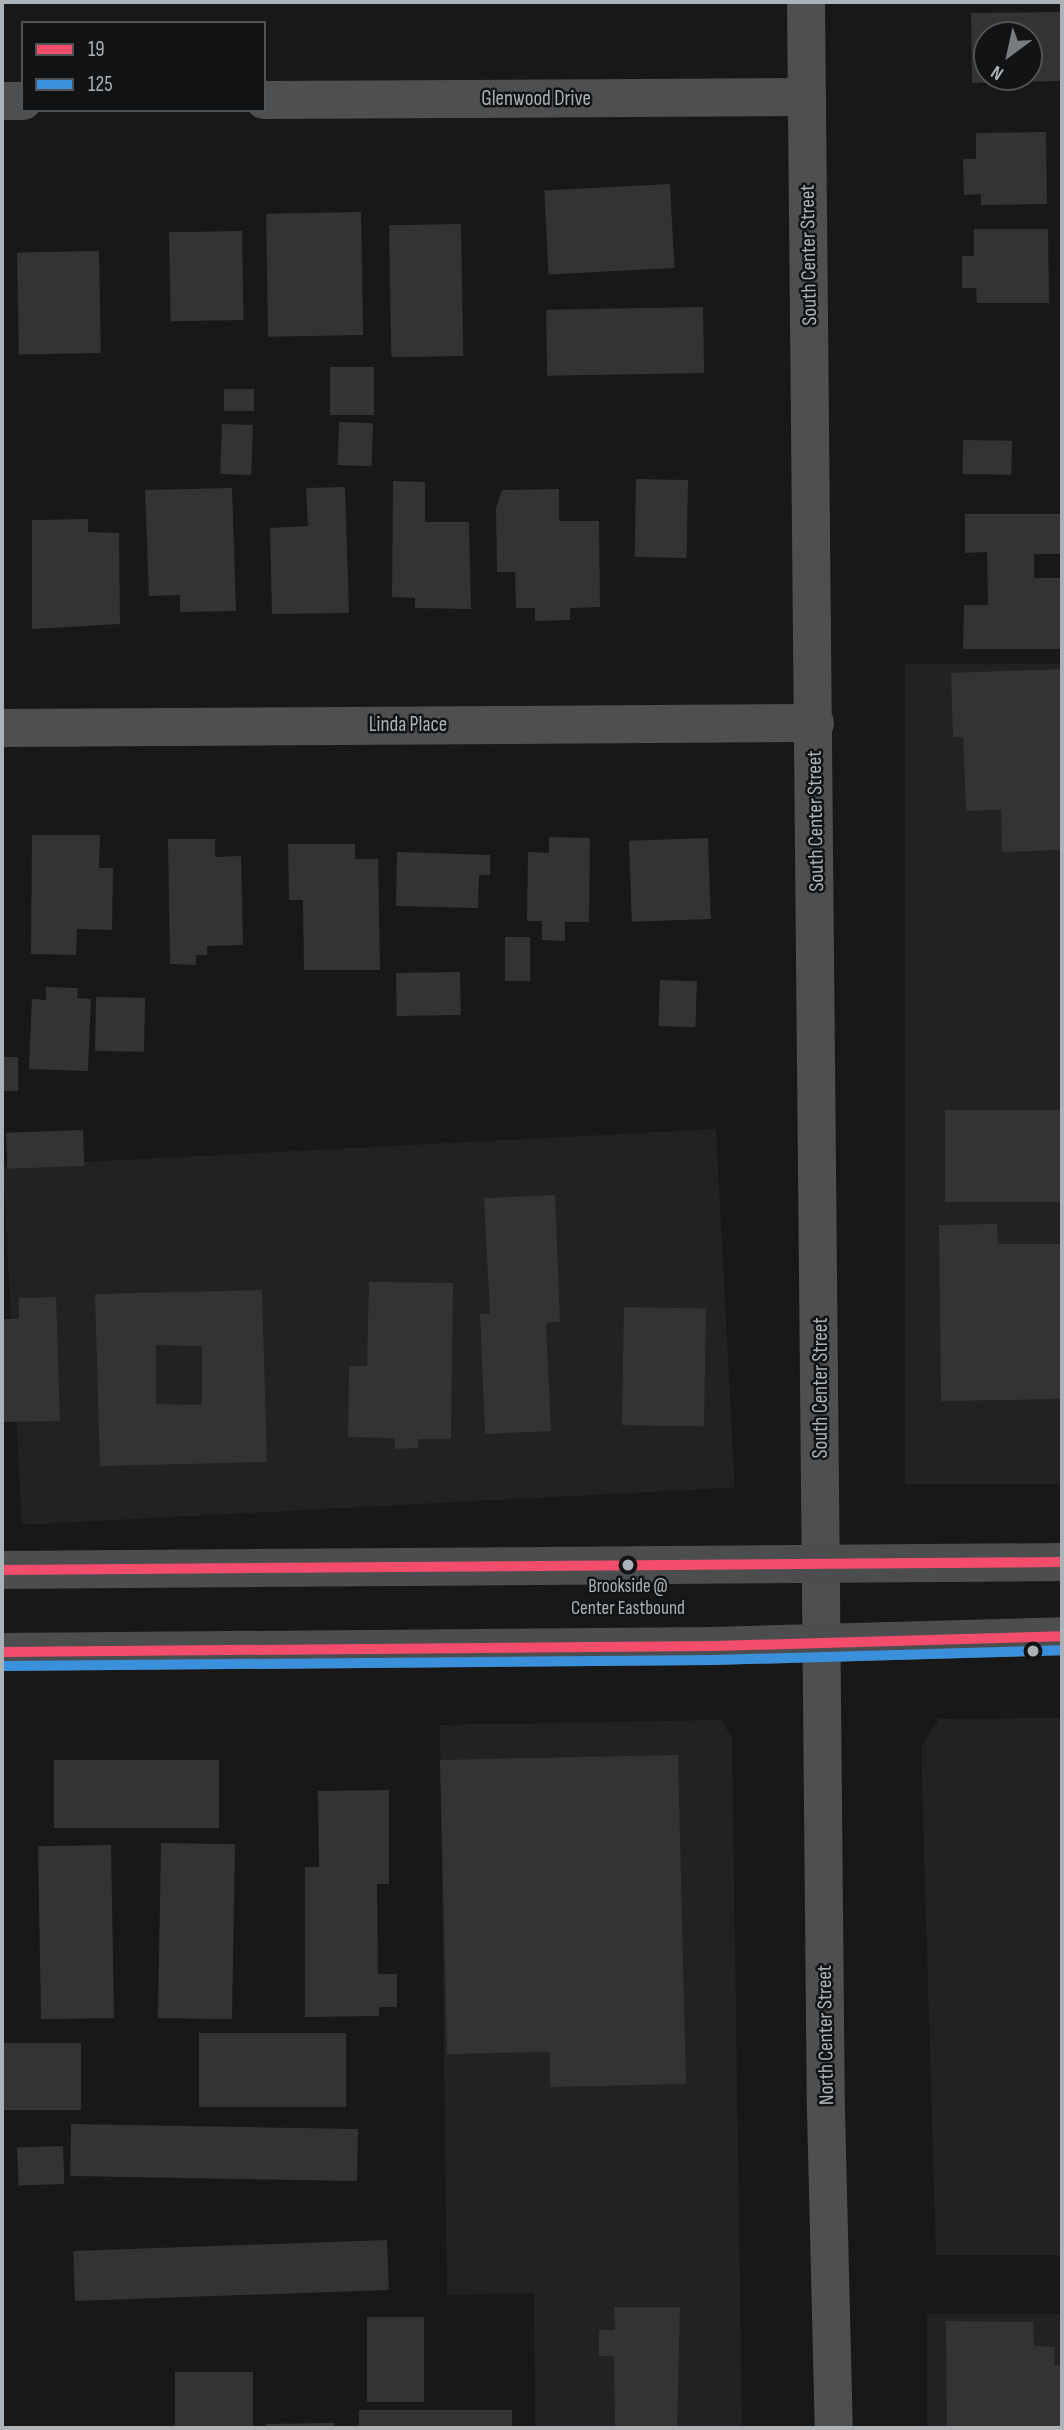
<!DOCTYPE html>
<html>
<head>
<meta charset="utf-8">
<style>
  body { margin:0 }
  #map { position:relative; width:1064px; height:2430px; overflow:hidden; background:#181818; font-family:"Sofia Sans Condensed",sans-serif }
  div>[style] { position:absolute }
  .built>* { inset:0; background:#222224; transform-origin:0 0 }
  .building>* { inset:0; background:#333334; transform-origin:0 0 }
  .minor>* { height:38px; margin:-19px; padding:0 19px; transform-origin:19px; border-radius:19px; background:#4d4f51 }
  .tertiary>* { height:38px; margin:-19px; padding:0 19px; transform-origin:19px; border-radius:19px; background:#4d4f51 }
  .secondary>* { height:38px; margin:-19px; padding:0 19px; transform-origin:19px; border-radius:19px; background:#4c4d4f }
  .bus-1>* { height:10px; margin:-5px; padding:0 5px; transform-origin:5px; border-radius:5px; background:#f44d6c }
  .bus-2>* { height:10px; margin:-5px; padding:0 5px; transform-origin:5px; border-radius:5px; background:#3a90db }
  .dots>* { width:19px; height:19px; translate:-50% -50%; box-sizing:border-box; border:4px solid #121314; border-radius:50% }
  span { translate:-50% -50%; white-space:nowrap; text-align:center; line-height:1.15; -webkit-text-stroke:5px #121314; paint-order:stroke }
  .bus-label { font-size:19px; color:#abb2b8 }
  .street-label { font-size:21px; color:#abb2b8 }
  .frame { position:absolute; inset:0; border:4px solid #abb2b8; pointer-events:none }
  .legend { position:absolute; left:21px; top:21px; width:245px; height:91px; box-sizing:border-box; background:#121314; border:2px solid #4f5356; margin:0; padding:9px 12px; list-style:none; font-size:21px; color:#abb2b8 }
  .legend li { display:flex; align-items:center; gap:14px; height:35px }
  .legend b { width:35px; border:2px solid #4f5356 }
  .north { position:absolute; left:973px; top:21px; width:70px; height:70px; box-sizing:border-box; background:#121314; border:2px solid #4f5356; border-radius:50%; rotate:213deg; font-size:19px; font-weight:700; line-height:28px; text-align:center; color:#abb2b8 }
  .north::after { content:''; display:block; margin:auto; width:24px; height:32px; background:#787c80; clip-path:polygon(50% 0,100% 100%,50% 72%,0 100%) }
</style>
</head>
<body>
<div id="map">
  <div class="built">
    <div style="left:1062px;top:664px;width:820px;height:157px;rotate:90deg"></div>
    <div style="left:716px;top:1129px;width:359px;height:714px;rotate:87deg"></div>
    <div style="clip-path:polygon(1062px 1718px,1062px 2255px,936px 2255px,921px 1747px,939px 1719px)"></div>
    <div style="clip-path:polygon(721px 1720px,732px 1738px,742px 2428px,535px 2428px,534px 2293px,447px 2295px,440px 1725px)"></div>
    <div style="left:1062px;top:2314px;width:114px;height:135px;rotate:90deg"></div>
  </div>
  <div class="building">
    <div style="clip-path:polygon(evenodd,1062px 12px,1062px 81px,972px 83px,971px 13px,1062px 12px,987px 35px,1029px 35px,1029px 77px,987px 77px,987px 35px)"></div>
    <div style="clip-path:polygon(1046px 132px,1047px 204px,981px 205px,981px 194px,964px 195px,963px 159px,976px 159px,976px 133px)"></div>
    <div style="left:670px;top:184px;width:84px;height:126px;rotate:87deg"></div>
    <div style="left:361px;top:212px;width:123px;height:95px;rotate:89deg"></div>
    <div style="left:461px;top:224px;width:132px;height:72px;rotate:89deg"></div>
    <div style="clip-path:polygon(974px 229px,1048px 229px,1049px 303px,977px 303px,976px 288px,962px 288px,962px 256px,974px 256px)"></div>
    <div style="left:242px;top:231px;width:89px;height:73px;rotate:89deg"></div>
    <div style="left:99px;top:251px;width:102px;height:82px;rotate:89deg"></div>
    <div style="left:703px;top:307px;width:66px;height:157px;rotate:89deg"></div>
    <div style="left:330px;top:367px;width:44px;height:48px"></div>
    <div style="left:224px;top:389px;width:30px;height:22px"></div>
    <div style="left:339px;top:422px;width:34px;height:43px;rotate:2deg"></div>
    <div style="left:222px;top:424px;width:31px;height:50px;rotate:2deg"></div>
    <div style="left:963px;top:440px;width:49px;height:34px;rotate:1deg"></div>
    <div style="left:636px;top:479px;width:52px;height:78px;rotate:1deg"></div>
    <div style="clip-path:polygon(393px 481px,425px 482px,425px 522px,469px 522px,471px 609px,415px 608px,415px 598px,392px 597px)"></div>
    <div style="clip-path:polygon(345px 487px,349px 613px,272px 614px,270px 528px,308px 526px,306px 488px)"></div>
    <div style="clip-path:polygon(232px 488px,236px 611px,180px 612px,180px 595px,149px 596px,145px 490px)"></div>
    <div style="clip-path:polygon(559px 489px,559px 521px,599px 521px,600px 607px,570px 608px,570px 620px,535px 621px,535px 608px,516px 608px,515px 572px,497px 572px,496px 508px,502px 490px)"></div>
    <div style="clip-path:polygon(965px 514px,1062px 514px,1062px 554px,1034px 554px,1034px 578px,1062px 578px,1062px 649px,963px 649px,964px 605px,988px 605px,987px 552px,965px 553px)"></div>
    <div style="clip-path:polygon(88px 519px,88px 532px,119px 533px,120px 624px,32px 629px,32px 520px)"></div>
    <div style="clip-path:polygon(1062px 669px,1062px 850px,1002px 852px,1001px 810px,966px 811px,963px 737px,953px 737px,951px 673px)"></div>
    <div style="clip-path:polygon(32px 835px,100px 835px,99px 868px,113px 868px,112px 930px,77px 929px,76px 955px,31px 954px)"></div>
    <div style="clip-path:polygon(549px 837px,590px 838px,589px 922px,565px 922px,565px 941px,542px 940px,542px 921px,527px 921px,528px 852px,549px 853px)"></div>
    <div style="left:708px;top:838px;width:81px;height:79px;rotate:88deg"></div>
    <div style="clip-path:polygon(168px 839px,215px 839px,215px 857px,241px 856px,243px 945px,207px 946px,207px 955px,196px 955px,196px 965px,170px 964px)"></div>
    <div style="clip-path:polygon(288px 844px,355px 844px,355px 859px,378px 859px,380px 970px,304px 970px,303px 900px,289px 900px)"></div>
    <div style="clip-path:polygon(397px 852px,490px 855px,490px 875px,479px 875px,478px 908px,396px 906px)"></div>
    <div style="left:505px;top:937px;width:25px;height:44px"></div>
    <div style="left:460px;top:972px;width:43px;height:64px;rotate:89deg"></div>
    <div style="left:660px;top:980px;width:37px;height:46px;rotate:2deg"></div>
    <div style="clip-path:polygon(46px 987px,78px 988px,77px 998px,91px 999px,88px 1071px,29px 1069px,32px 999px,46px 1000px)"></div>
    <div style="left:96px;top:997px;width:49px;height:54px;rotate:1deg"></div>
    <div style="left:2px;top:1057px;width:16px;height:34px"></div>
    <div style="left:945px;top:1110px;width:117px;height:92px"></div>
    <div style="left:83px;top:1130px;width:36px;height:77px;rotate:88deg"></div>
    <div style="clip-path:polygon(555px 1195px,560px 1322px,546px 1323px,551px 1431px,485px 1434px,480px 1314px,490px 1314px,484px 1198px)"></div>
    <div style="clip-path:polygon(997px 1224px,998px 1244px,1062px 1244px,1062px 1399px,941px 1401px,939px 1225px)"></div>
    <div style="clip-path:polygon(369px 1282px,453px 1283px,451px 1439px,418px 1439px,418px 1448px,395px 1449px,395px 1438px,348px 1437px,349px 1366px,367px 1366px)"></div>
    <div style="clip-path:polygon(evenodd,262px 1290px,267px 1462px,100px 1466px,95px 1294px,262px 1290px,156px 1345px,202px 1346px,202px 1405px,156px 1404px,156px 1345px)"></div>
    <div style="clip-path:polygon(56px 1297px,60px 1421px,2px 1422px,2px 1319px,19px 1319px,19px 1298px)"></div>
    <div style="left:624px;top:1307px;width:82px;height:118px;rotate:1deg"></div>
    <div style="clip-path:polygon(678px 1755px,686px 2084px,550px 2087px,550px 2052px,447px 2054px,440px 1760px)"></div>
    <div style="left:54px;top:1760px;width:165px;height:68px"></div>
    <div style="clip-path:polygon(389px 1790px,389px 1884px,377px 1884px,378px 1974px,397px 1974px,397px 2007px,379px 2007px,379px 2016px,305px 2017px,305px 1867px,319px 1867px,318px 1791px)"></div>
    <div style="left:161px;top:1843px;width:74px;height:175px;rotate:1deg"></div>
    <div style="left:111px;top:1845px;width:173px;height:73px;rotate:89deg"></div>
    <div style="left:199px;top:2033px;width:147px;height:74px"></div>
    <div style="left:2px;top:2043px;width:79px;height:67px"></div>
    <div style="left:358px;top:2129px;width:52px;height:287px;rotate:91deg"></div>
    <div style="left:63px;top:2146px;width:38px;height:46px;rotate:88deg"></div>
    <div style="left:387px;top:2240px;width:50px;height:314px;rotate:88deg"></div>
    <div style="clip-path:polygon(614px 2307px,680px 2307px,677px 2428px,615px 2428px,614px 2356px,599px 2356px,599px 2330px,615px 2330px)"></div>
    <div style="left:367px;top:2317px;width:57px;height:85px"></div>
    <div style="clip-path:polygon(946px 2321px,1033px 2322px,1034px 2346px,1055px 2347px,1054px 2365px,1062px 2365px,1062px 2428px,947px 2428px)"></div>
    <div style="left:175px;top:2372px;width:78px;height:56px"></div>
    <div style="left:512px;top:2410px;width:18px;height:153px;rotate:90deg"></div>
    <div style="clip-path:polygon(334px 2423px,334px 2428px,266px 2428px,266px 2424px)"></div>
  </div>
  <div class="minor">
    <div style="left:264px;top:100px;width:543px;rotate:-0.32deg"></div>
    <div style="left:2px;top:101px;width:21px"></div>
    <div style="left:2px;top:728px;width:813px;rotate:-0.35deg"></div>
  </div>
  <div class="tertiary">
    <div style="left:806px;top:2px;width:2108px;rotate:89.46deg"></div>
    <div style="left:826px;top:2110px;width:318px;rotate:88.6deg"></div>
  </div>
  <div class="secondary">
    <div style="left:2px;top:1570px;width:1060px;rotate:-0.43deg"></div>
    <div style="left:2px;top:1652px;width:711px;rotate:-0.48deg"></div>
    <div style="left:713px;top:1646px;width:349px;rotate:-1.6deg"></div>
  </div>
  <div class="bus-1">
    <div style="left:2px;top:1570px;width:1060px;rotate:-0.43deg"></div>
    <div style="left:2px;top:1652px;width:711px;rotate:-0.48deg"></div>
    <div style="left:713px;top:1646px;width:349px;rotate:-1.6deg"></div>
  </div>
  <div class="bus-2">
    <div style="left:2px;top:1666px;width:711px;rotate:-0.48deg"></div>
    <div style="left:713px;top:1660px;width:349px;rotate:-1.6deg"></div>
  </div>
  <div class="dots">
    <div style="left:628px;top:1565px;background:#abb2b8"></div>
    <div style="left:1033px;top:1651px;background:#abb2b8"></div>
  </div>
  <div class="bus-label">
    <span style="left:628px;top:1598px">Brookside @<br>Center Eastbound</span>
  </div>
  <div class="street-label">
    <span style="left:536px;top:99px">Glenwood Drive</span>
    <span style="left:809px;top:255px;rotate:-91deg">South Center Street</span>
    <span style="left:408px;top:725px">Linda Place</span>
    <span style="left:816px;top:821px;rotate:-91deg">South Center Street</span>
    <span style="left:821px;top:1388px;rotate:-90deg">South Center Street</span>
    <span style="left:826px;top:2035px;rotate:-91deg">North Center Street</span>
  </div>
  <div class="frame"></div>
  <ul class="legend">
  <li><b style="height:9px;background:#f44d6c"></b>19</li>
  <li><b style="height:9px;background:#3a90db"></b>125</li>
  </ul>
  <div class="north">N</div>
</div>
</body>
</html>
